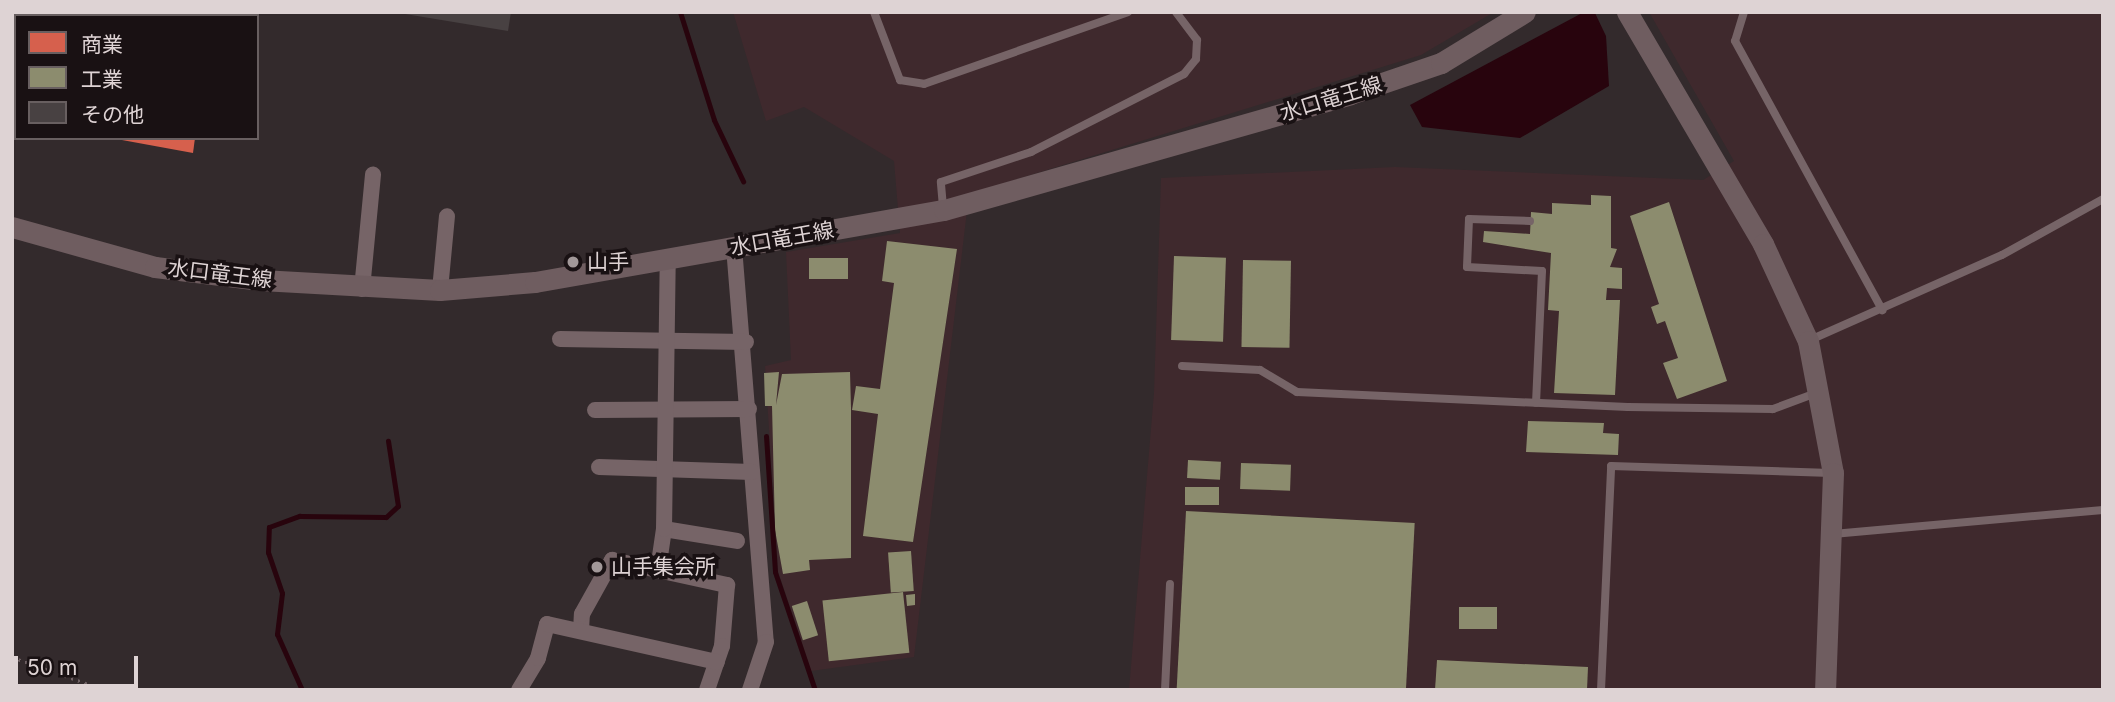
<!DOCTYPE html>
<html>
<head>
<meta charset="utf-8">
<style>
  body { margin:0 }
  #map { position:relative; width:2115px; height:702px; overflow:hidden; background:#332a2c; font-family:Inter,"Noto Sans JP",sans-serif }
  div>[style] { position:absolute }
  .built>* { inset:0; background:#3f292d }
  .water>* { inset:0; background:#28040d }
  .shops>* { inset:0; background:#d6604d }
  .industry>* { inset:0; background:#8c8c6e; transform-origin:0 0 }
  .stream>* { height:5px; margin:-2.5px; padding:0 2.5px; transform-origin:2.5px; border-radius:2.5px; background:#28040d }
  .building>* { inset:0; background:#484142 }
  .path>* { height:2.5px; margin-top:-1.25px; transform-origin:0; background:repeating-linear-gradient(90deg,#6f6164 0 2px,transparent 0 7px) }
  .lane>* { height:8px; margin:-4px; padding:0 4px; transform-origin:4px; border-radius:4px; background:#766467 }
  .street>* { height:16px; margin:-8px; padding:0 8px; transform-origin:8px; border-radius:8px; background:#766467 }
  .secondary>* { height:21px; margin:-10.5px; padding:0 10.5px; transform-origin:10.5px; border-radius:10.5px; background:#6f5d60 }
  .dots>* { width:19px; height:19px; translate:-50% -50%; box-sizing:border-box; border:4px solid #191113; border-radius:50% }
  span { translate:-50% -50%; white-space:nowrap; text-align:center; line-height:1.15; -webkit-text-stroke:7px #191113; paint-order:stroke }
  .street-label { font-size:21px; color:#ded3d4 }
  .poi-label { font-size:21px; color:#ded3d4 }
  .left { translate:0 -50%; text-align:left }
  .frame { position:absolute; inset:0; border:14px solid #ded3d4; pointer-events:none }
  .legend { position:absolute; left:14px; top:14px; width:245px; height:126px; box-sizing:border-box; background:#191113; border:2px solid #685f60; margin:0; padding:9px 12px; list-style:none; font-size:21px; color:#ded3d4 }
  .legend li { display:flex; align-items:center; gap:14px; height:35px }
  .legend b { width:35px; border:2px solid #685f60 }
  .scale { position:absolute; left:14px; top:656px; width:124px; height:32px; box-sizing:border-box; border:4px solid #ded3d4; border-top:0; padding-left:9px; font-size:21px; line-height:24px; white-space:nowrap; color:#ded3d4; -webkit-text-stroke:5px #191113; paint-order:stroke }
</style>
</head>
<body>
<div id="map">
  <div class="built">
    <div style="clip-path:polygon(733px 12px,1494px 12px,1421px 55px,969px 194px,914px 657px,811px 671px,778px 571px,765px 366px,791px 360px,786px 252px,900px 233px,894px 161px,804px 107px,766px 121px)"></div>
    <div style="clip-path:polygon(1649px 12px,2103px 12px,2103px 690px,1129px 690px,1154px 393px,1161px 178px,1395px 167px,1703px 180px,1734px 161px)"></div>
  </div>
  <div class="water">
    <div style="clip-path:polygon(1584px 12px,1595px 13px,1606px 36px,1609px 86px,1520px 138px,1422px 127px,1410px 105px)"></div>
  </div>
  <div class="shops">
    <div style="clip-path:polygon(73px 12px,215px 12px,72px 16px)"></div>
    <div style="clip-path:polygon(111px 138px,195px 138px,193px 153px)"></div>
  </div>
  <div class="industry">
    <div style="clip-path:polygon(1591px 195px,1611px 196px,1611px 248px,1617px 249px,1610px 267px,1622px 268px,1622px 289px,1607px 288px,1606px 300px,1620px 300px,1615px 395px,1554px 393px,1559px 311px,1548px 310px,1551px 253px,1483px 242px,1484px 231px,1530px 234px,1531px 212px,1552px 214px,1552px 203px,1591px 205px)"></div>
    <div style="clip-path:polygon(1669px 202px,1727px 381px,1677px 399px,1663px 363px,1678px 358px,1665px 321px,1657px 324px,1651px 307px,1659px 304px,1630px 216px)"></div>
    <div style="clip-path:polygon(887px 241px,957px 249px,913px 542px,863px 536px,878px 414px,852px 410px,856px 386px,880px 389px,894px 283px,882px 281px)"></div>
    <div style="left:1174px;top:256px;width:52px;height:84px;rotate:2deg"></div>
    <div style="left:848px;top:258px;width:21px;height:39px;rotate:90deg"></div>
    <div style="left:1243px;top:260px;width:48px;height:87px;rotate:1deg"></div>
    <div style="clip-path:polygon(779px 372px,776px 405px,782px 374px,850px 372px,851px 408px,851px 558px,809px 560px,810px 570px,783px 574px,775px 530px,772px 406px,765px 406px,764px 373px)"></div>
    <div style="clip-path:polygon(1528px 421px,1604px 423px,1603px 433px,1619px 434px,1618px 455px,1526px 452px)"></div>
    <div style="left:1188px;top:460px;width:33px;height:18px;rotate:3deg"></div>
    <div style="left:1241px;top:463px;width:50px;height:26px;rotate:2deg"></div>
    <div style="left:1185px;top:487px;width:34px;height:18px"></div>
    <div style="left:1186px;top:511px;width:229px;height:179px;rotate:3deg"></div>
    <div style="left:911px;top:551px;width:40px;height:23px;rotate:86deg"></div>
    <div style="left:903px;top:592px;width:61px;height:81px;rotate:84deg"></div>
    <div style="clip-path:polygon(915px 594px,915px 605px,907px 606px,906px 595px)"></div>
    <div style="left:807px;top:601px;width:36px;height:16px;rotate:72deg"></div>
    <div style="left:1459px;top:607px;width:38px;height:22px"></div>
    <div style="clip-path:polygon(1437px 660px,1588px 667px,1587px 690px,1435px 690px)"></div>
  </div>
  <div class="stream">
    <div style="left:680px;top:12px;width:113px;rotate:72.5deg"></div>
    <div style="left:714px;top:120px;width:68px;rotate:64.6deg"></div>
    <div style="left:766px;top:436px;width:136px;rotate:86.2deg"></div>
    <div style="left:775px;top:572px;width:125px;rotate:71.3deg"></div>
    <div style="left:302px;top:690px;width:61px;rotate:-114.1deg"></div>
    <div style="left:277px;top:634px;width:41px;rotate:-83deg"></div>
    <div style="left:282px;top:593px;width:43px;rotate:-108.9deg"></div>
    <div style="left:268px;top:552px;width:25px;rotate:-88deg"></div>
    <div style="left:269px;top:527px;width:33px;rotate:-20deg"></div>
    <div style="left:300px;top:516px;width:86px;rotate:0.7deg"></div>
    <div style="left:386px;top:517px;width:16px;rotate:-43deg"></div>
    <div style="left:398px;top:506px;width:66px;rotate:-98.7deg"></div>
  </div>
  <div class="building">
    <div style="clip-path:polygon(393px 12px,511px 12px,508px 31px)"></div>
  </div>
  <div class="path">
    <div style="left:12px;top:657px;width:99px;rotate:19.5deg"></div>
  </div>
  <div class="lane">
    <div style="left:874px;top:12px;width:73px;rotate:69.1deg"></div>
    <div style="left:900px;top:80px;width:24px;rotate:9deg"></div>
    <div style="left:924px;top:84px;width:216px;rotate:-19.4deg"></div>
    <div style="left:1744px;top:12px;width:30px;rotate:107deg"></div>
    <div style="left:1735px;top:41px;width:307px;rotate:61.3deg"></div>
    <div style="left:943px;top:207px;width:25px;rotate:-95deg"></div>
    <div style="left:941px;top:182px;width:95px;rotate:-18.4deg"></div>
    <div style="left:1031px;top:152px;width:172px;rotate:-27deg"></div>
    <div style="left:1184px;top:74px;width:19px;rotate:-51deg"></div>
    <div style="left:1196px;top:59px;width:19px;rotate:-87deg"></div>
    <div style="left:1197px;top:40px;width:35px;rotate:-127deg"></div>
    <div style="left:1530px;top:221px;width:61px;rotate:-178.1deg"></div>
    <div style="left:1469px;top:219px;width:48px;rotate:92.4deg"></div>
    <div style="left:1467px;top:267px;width:75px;rotate:3.1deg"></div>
    <div style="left:1542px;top:271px;width:132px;rotate:92.6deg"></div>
    <div style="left:1810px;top:340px;width:210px;rotate:-23.9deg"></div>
    <div style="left:2002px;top:255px;width:115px;rotate:-29deg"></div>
    <div style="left:1182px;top:366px;width:78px;rotate:2.9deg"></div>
    <div style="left:1260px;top:370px;width:43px;rotate:30.7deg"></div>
    <div style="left:1297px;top:392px;width:331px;rotate:2.6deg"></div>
    <div style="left:1628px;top:407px;width:145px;rotate:0.8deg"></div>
    <div style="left:1773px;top:409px;width:46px;rotate:-20.4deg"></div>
    <div style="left:1833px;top:534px;width:271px;rotate:-5.1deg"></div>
    <div style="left:1165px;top:690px;width:106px;rotate:-87.3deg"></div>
    <div style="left:1601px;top:690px;width:224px;rotate:-87.4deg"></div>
    <div style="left:1611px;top:466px;width:220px;rotate:1.8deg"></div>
  </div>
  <div class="street">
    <div style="left:734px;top:247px;width:396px;rotate:85.4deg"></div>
    <div style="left:766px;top:642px;width:51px;rotate:108.4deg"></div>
    <div style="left:362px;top:289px;width:115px;rotate:-84.5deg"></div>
    <div style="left:440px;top:290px;width:74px;rotate:-84.6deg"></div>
    <div style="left:560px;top:339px;width:186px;rotate:0.9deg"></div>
    <div style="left:595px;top:410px;width:154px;rotate:-0.4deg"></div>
    <div style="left:599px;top:467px;width:153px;rotate:1.9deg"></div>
    <div style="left:664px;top:529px;width:74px;rotate:9.3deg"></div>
    <div style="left:658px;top:570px;width:41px;rotate:-81.7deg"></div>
    <div style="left:664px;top:529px;width:270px;rotate:-89.2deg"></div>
    <div style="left:581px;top:631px;width:17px;rotate:-87deg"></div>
    <div style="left:582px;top:614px;width:62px;rotate:-60.9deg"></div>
    <div style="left:612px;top:560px;width:118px;rotate:12.3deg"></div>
    <div style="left:727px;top:585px;width:61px;rotate:94.7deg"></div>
    <div style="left:722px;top:646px;width:46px;rotate:108.8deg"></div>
    <div style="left:519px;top:690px;width:37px;rotate:-59deg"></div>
    <div style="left:538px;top:658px;width:35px;rotate:-75deg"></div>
    <div style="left:547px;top:624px;width:174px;rotate:12.6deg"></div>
  </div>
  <div class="secondary">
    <div style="left:1627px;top:12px;width:269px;rotate:59.6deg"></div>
    <div style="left:1763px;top:244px;width:107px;rotate:65.1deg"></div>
    <div style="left:1808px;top:341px;width:134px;rotate:79.3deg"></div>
    <div style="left:1833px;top:473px;width:217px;rotate:92.1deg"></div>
    <div style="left:12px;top:227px;width:148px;rotate:15.6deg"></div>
    <div style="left:155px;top:267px;width:107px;rotate:7deg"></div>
    <div style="left:261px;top:280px;width:179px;rotate:3.2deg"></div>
    <div style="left:440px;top:290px;width:95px;rotate:-4.8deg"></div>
    <div style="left:535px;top:282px;width:415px;rotate:-10deg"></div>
    <div style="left:944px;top:210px;width:422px;rotate:-15.9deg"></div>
    <div style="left:1350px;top:94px;width:96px;rotate:-18.8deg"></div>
    <div style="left:1441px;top:63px;width:98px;rotate:-31.3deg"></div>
  </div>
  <div class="dots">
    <div style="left:573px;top:262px;background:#a29899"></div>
    <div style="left:597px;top:567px;background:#a29899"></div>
  </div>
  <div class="street-label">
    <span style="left:1331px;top:99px;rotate:-17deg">水口竜王線</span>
    <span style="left:782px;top:239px;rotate:-10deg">水口竜王線</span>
    <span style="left:220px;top:274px;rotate:7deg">水口竜王線</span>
  </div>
  <div class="poi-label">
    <span class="left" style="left:587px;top:262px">山手</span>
    <span class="left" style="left:611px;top:567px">山手集会所</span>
  </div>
  <div class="frame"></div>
  <ul class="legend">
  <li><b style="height:19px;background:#d6604d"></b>商業</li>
  <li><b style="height:19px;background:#8c8c6e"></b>工業</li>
  <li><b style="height:19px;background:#484142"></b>その他</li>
  </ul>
  <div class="scale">50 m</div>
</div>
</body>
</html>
